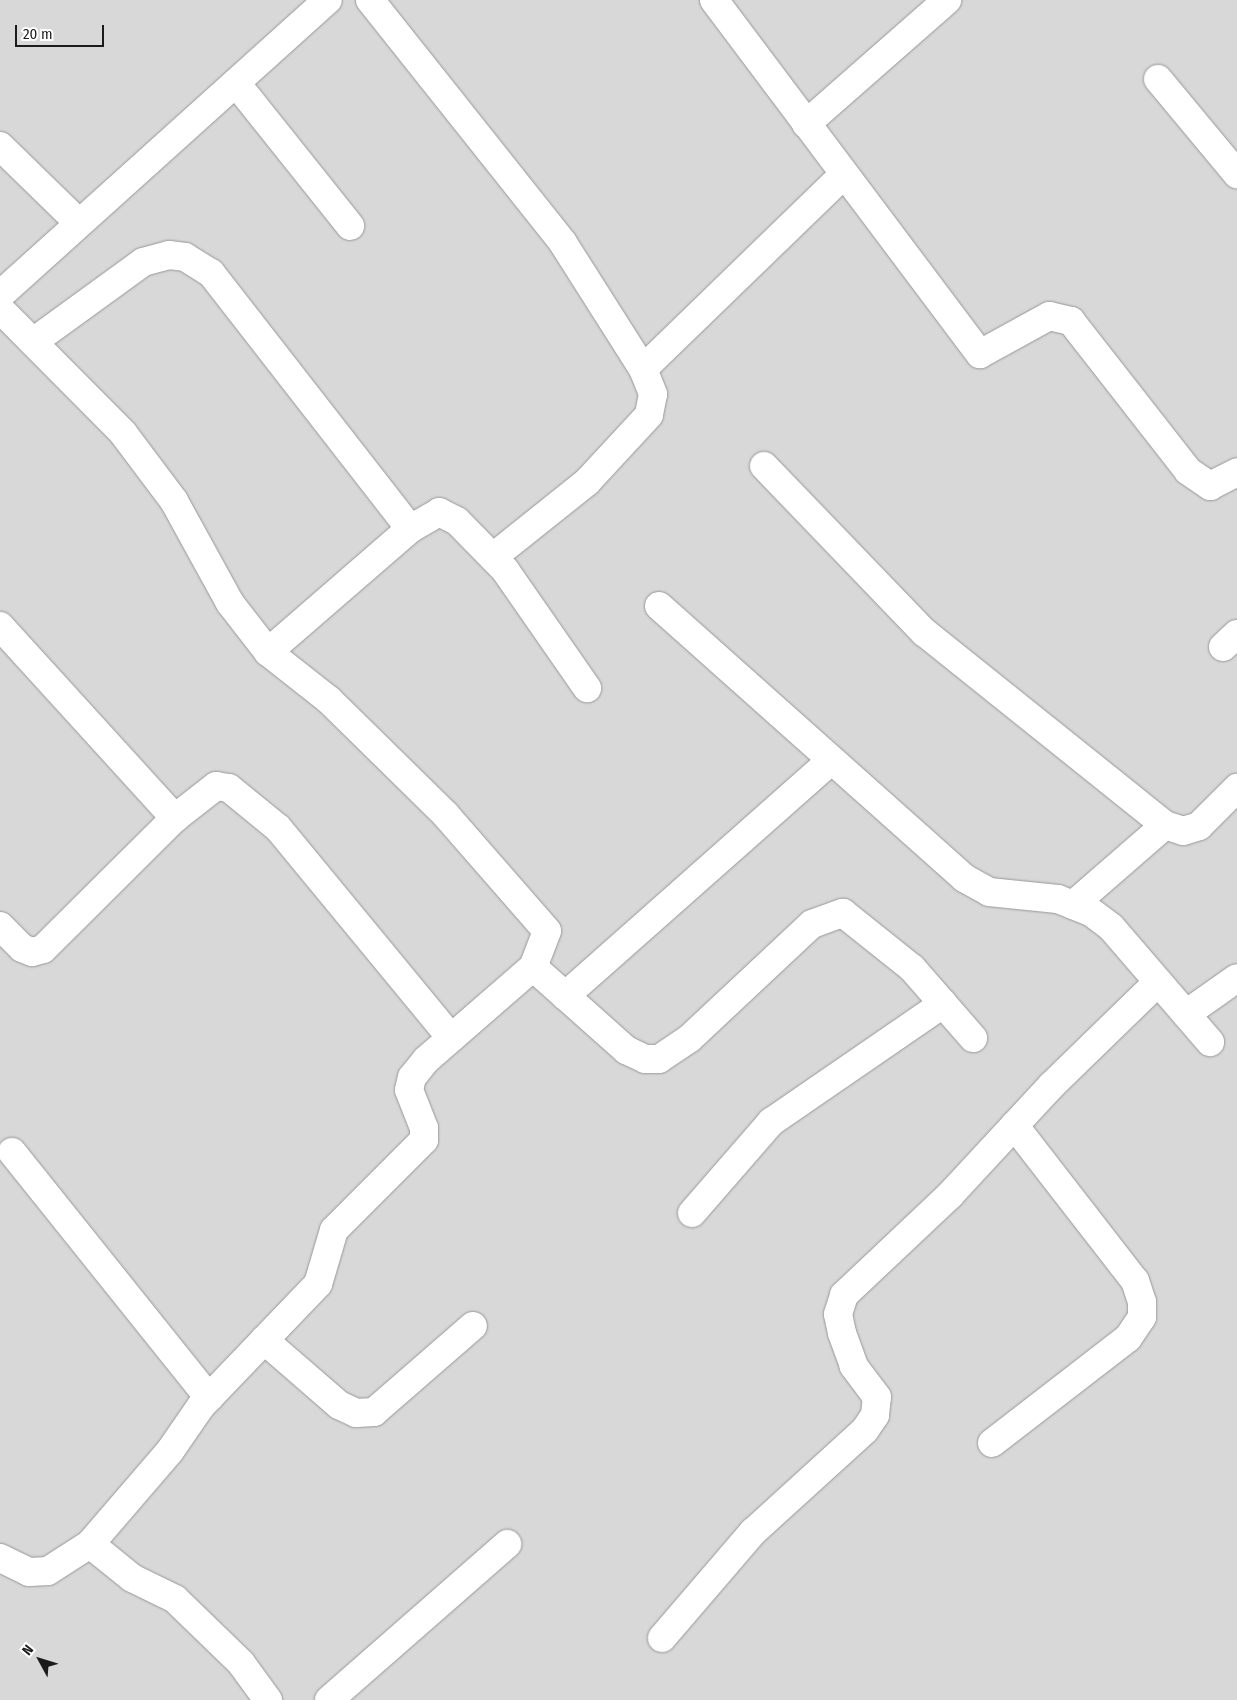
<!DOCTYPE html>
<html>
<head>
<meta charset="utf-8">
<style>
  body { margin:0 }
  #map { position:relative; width:1237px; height:1700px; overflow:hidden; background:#ebe6e1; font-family:"Fira Sans Condensed",sans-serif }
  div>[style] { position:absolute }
  .residential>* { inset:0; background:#d9d8d8; transform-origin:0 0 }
  .roads { filter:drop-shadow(0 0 1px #989898) drop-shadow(0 0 1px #989898) }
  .minor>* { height:28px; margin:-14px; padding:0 14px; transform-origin:14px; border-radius:14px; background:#fff }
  span { translate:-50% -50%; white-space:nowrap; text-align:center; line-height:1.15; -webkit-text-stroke:4px #fff; paint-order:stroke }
  .north { position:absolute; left:15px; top:1635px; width:50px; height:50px; -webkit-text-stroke:4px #fff; paint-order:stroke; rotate:309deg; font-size:14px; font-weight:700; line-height:20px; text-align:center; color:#1b1b1b }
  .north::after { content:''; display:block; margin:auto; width:18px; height:22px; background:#1b1b1b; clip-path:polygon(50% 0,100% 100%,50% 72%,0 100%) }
  .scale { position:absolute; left:15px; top:25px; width:89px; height:22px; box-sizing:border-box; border:2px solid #1b1b1b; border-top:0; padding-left:6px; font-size:15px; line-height:18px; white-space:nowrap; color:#1b1b1b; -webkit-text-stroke:4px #fff; paint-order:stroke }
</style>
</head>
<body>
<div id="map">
  <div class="residential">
    <div style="left:0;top:0;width:1237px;height:1700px"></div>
  </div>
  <div class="roads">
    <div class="minor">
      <div style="left:370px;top:0;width:310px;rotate:51.5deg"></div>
      <div style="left:563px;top:243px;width:149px;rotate:57.6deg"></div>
      <div style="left:643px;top:369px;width:27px;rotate:68deg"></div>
      <div style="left:653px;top:394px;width:21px;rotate:101deg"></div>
      <div style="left:649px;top:415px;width:91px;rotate:132.8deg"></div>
      <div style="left:587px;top:482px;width:120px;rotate:141.4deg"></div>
      <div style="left:714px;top:0;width:443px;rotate:53.1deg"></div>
      <div style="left:980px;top:354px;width:79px;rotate:-28.8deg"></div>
      <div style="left:1049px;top:316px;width:23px;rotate:13deg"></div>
      <div style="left:1071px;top:321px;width:190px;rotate:52deg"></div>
      <div style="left:1188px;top:471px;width:27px;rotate:34deg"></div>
      <div style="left:1210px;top:486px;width:30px;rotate:-27deg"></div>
      <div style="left:1158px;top:79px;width:124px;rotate:50.3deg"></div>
      <div style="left:236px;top:83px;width:183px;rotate:51.4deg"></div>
      <div style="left:806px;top:124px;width:188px;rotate:-41.3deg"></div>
      <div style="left:0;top:146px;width:110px;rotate:44.3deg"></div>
      <div style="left:0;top:295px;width:441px;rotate:-42deg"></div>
      <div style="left:0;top:309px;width:175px;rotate:45.2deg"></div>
      <div style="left:123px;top:433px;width:85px;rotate:53.1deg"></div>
      <div style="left:174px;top:501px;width:116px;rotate:61.2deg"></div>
      <div style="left:230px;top:603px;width:62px;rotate:52.2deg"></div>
      <div style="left:268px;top:652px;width:78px;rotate:38.2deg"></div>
      <div style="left:329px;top:700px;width:163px;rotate:44.5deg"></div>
      <div style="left:445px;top:814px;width:155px;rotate:48.9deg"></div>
      <div style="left:547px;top:931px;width:39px;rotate:111deg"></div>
      <div style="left:533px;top:967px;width:142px;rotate:139deg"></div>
      <div style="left:426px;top:1060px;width:22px;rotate:129deg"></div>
      <div style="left:412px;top:1077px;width:13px;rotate:103deg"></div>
      <div style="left:409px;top:1090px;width:41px;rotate:68.5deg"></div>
      <div style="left:424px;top:1128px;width:12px;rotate:90deg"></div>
      <div style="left:424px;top:1140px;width:127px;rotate:135deg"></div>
      <div style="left:334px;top:1230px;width:56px;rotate:106.5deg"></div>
      <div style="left:318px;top:1284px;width:169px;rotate:133.8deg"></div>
      <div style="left:201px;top:1406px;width:55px;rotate:124.6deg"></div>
      <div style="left:170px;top:1451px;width:123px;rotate:130.7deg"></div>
      <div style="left:90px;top:1544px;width:50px;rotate:147.3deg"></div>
      <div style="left:48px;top:1571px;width:19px;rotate:177deg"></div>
      <div style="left:29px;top:1572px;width:32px;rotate:-154deg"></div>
      <div style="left:33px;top:342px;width:136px;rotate:-36deg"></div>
      <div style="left:143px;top:262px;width:27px;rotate:-15deg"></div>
      <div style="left:169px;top:255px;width:16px;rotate:7deg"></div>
      <div style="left:185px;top:257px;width:31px;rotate:32deg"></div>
      <div style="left:211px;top:273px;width:324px;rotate:52.1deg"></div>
      <div style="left:643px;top:369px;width:279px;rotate:-44.1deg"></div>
      <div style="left:764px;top:466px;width:231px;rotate:46.1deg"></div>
      <div style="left:924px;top:632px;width:309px;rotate:38.7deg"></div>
      <div style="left:1165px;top:825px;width:19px;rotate:18deg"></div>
      <div style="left:1183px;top:831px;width:17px;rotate:-17deg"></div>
      <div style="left:1199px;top:826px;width:54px;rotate:-45deg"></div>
      <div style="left:659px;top:606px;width:409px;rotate:41.7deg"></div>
      <div style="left:964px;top:878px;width:29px;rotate:29deg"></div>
      <div style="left:989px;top:892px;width:69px;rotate:5.8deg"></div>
      <div style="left:1058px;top:899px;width:35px;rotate:22deg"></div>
      <div style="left:1091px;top:912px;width:25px;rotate:37deg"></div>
      <div style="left:1111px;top:927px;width:152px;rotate:49.3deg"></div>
      <div style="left:0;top:626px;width:260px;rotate:47.7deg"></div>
      <div style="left:1223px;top:647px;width:19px;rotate:-43deg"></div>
      <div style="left:268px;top:652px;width:188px;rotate:-40.9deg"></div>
      <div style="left:410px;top:529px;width:34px;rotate:-30deg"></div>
      <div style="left:439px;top:512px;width:20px;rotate:27deg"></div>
      <div style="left:457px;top:521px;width:69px;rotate:45.6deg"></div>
      <div style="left:505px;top:570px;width:144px;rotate:55.2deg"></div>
      <div style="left:1073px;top:905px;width:122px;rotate:-41deg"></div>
      <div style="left:0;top:926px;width:31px;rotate:45deg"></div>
      <div style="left:22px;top:948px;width:11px;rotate:22deg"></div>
      <div style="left:32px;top:952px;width:11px;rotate:-15deg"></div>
      <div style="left:43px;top:949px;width:186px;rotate:-44.8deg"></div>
      <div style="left:175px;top:818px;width:52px;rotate:-38deg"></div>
      <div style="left:216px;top:786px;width:13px;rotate:9deg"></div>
      <div style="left:229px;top:788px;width:63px;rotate:39.2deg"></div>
      <div style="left:278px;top:828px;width:272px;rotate:50.5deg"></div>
      <div style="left:533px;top:967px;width:125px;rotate:41.7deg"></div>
      <div style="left:626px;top:1050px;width:21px;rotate:25deg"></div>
      <div style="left:645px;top:1059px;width:14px"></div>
      <div style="left:659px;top:1059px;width:37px;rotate:-34deg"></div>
      <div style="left:690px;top:1038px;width:167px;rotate:-43.1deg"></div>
      <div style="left:812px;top:924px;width:33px;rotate:-20deg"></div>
      <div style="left:843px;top:913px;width:88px;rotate:38.6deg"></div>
      <div style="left:912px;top:968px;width:93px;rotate:48.9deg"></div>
      <div style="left:565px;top:996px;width:356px;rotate:-41.5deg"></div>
      <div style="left:1186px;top:1014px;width:62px;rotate:-35.2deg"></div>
      <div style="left:12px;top:1152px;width:315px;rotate:51.3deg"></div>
      <div style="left:692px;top:1213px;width:121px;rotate:-49deg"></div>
      <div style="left:771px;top:1122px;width:209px;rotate:-34.5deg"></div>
      <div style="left:264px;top:1340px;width:99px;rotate:40.9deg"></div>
      <div style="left:339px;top:1405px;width:19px;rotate:25deg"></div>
      <div style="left:356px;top:1413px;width:18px;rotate:-3deg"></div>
      <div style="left:374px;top:1412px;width:131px;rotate:-41deg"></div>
      <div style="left:992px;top:1443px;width:172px;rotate:-37.7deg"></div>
      <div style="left:1128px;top:1338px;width:25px;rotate:-56deg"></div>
      <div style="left:1142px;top:1317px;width:15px;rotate:-90deg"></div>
      <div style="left:1142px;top:1302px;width:22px;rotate:-108deg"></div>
      <div style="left:1135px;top:1281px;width:197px;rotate:-127.8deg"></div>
      <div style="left:90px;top:1544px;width:54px;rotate:39deg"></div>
      <div style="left:132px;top:1578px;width:48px;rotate:26deg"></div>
      <div style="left:175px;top:1599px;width:92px;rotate:44.1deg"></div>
      <div style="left:241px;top:1663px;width:46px;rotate:53.9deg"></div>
      <div style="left:662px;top:1638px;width:140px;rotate:-49.4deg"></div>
      <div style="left:753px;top:1532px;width:151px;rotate:-42.3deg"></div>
      <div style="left:865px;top:1430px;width:18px;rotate:-56deg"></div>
      <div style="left:875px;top:1415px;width:18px;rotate:-84deg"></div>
      <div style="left:877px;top:1397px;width:39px;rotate:-127deg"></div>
      <div style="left:854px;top:1366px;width:35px;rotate:-110deg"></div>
      <div style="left:842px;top:1333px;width:19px;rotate:-102deg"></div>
      <div style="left:838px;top:1314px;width:20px;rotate:-72deg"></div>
      <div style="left:844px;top:1295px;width:146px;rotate:-43.3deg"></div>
      <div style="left:950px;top:1195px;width:149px;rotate:-47.2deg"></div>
      <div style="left:1051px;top:1086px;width:149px;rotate:-44.2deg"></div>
      <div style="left:329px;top:1700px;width:237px;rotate:-41.2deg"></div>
    </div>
  </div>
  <div class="north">N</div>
  <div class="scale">20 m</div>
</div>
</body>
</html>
